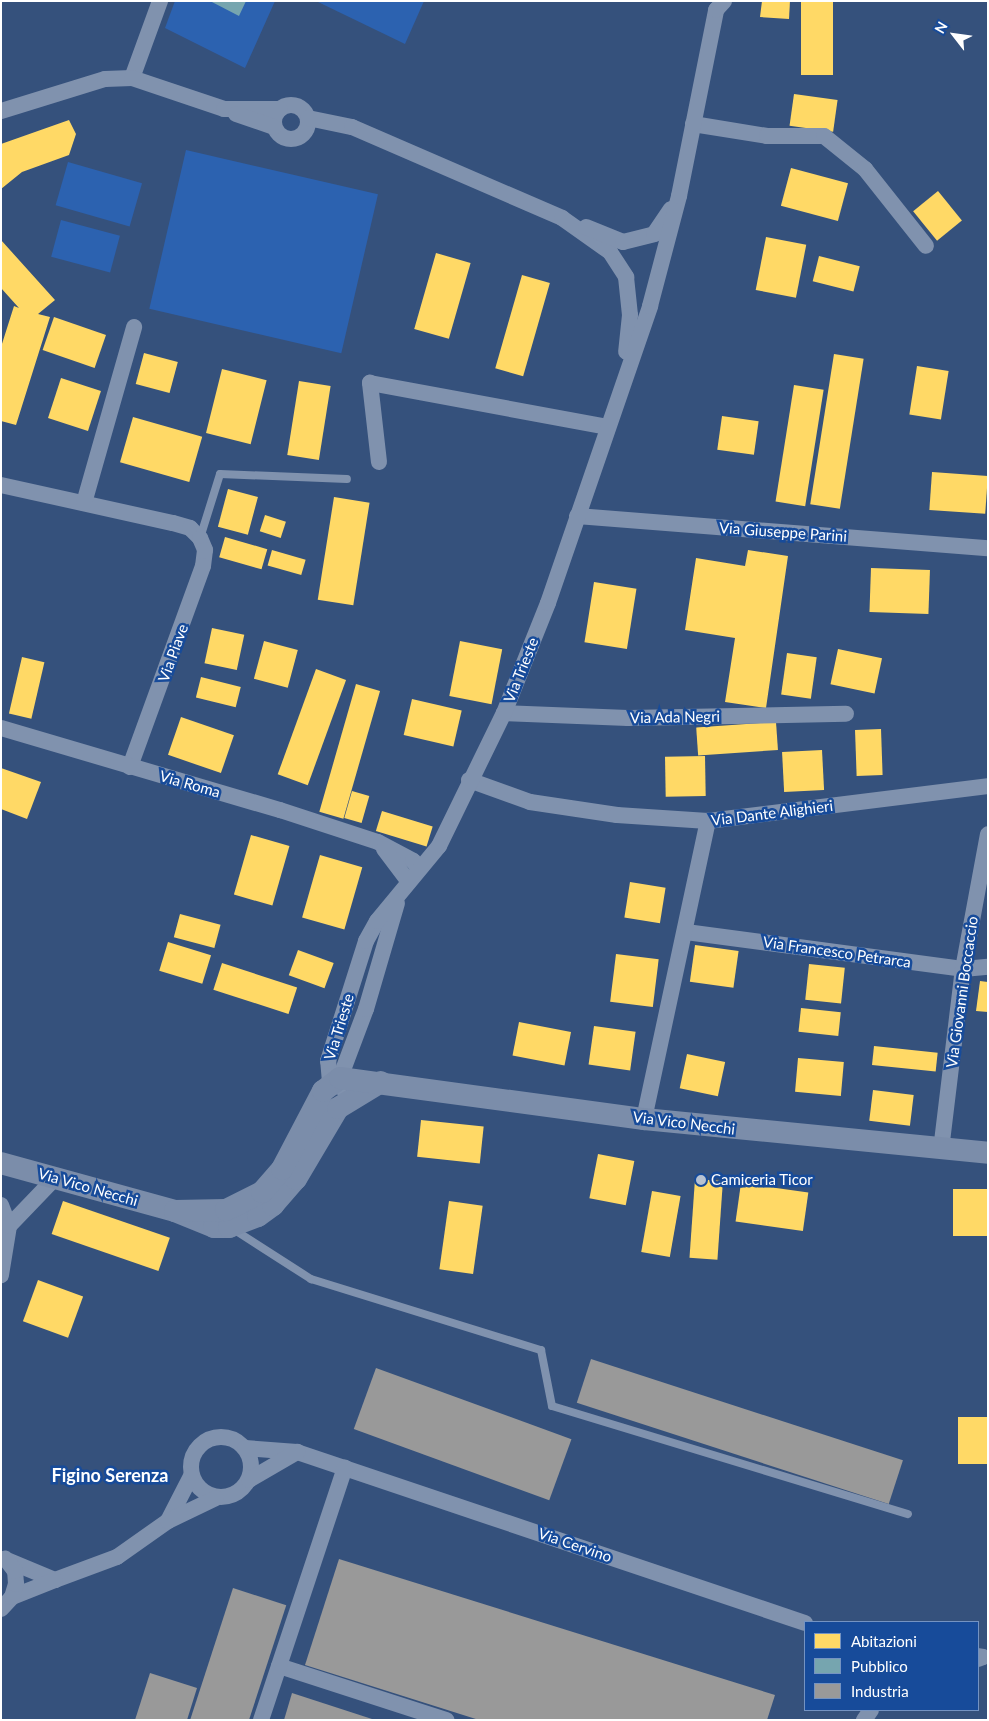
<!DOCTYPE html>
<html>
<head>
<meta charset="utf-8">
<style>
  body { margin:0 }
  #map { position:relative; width:989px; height:1721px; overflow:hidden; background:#35517c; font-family:Lato,sans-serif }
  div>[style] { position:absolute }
  .green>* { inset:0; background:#2c62b0; transform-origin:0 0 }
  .homes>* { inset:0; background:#ffd966; transform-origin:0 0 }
  .public>* { inset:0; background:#76a5af }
  .industry>* { inset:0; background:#999; transform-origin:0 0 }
  .lane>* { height:8px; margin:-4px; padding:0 4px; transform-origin:4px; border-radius:4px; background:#8092ae }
  .street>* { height:16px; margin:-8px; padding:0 8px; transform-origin:8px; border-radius:8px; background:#8092ae }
  .street>.ring { margin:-8px; padding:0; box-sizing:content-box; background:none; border:16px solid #8092ae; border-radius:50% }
  .secondary>* { height:22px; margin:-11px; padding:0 11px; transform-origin:11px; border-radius:11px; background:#7b8daa }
  .dots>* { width:14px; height:14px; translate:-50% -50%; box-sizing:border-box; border:2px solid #174b9a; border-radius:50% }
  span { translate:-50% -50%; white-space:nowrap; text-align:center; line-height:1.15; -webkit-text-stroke:5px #174b9a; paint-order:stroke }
  .street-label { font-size:15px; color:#fff }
  .poi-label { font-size:15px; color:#fff }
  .left { translate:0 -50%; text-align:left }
  .quarter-label { font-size:18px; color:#fff; font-weight:700 }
  .frame { position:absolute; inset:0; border:2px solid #fff; pointer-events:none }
  .legend { position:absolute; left:804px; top:1621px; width:175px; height:90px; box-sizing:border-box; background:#174b9a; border:1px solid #7493c2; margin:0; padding:6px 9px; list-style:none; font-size:15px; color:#fff }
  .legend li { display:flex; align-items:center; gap:10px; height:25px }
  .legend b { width:25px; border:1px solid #7493c2 }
  .north { position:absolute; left:929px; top:10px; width:50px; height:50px; -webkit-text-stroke:4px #174b9a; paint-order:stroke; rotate:300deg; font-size:14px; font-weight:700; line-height:20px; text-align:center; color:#fff }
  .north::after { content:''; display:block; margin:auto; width:18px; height:22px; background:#fff; clip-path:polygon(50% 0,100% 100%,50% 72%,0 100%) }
</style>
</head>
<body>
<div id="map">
  <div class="green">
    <div style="clip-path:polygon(175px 1px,275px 1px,245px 68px,165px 28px)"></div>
    <div style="clip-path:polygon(316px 1px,424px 1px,405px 44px)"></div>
    <div style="left:186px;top:150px;width:197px;height:163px;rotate:13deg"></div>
    <div style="left:68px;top:162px;width:77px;height:45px;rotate:16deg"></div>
    <div style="left:61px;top:220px;width:61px;height:38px;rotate:15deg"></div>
  </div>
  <div class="homes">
    <div style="clip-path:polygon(762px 1px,790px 1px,789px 19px,760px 17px)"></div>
    <div style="left:801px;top:1px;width:32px;height:74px"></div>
    <div style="left:794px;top:94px;width:44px;height:32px;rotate:8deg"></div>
    <div style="clip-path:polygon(69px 120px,76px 134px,69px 155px,22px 172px,1px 189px,1px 144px)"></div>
    <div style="left:791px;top:168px;width:59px;height:39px;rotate:15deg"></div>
    <div style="left:938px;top:191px;width:38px;height:32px;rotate:51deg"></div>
    <div style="left:766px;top:237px;width:41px;height:54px;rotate:11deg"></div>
    <div style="clip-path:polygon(1px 240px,55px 300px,38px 314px,50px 317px,16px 425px,1px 421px,1px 347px,14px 306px,19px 308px,1px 288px)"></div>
    <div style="left:436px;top:253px;width:36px;height:79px;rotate:16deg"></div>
    <div style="left:819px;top:256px;width:42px;height:26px;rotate:14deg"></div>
    <div style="left:522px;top:275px;width:29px;height:97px;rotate:16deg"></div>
    <div style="left:54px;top:317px;width:55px;height:35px;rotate:19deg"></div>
    <div style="left:144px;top:353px;width:35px;height:32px;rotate:15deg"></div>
    <div style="left:834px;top:354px;width:30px;height:152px;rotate:9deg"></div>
    <div style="left:917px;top:366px;width:32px;height:49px;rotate:9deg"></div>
    <div style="left:222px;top:369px;width:46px;height:66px;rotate:14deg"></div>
    <div style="left:61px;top:378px;width:42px;height:42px;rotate:18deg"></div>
    <div style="left:299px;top:381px;width:32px;height:75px;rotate:9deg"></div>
    <div style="left:794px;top:385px;width:30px;height:118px;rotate:9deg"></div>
    <div style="left:722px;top:416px;width:37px;height:34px;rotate:8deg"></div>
    <div style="left:133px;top:417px;width:72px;height:47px;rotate:16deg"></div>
    <div style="left:932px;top:472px;width:56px;height:38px;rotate:4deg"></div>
    <div style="left:228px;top:489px;width:31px;height:39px;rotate:15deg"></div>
    <div style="left:334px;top:497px;width:36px;height:104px;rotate:9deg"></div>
    <div style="left:265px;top:515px;width:22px;height:17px;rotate:18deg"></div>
    <div style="left:225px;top:537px;width:44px;height:21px;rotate:16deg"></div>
    <div style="left:272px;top:550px;width:35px;height:16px;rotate:16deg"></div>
    <div style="clip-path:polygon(748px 550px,788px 556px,766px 708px,725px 702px,735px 638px,685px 630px,696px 558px,745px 566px)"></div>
    <div style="left:871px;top:568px;width:59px;height:44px;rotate:2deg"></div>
    <div style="left:594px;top:582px;width:43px;height:61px;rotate:9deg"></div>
    <div style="left:212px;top:628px;width:33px;height:36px;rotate:12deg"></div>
    <div style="left:264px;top:641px;width:35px;height:39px;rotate:15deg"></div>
    <div style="left:460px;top:641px;width:43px;height:56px;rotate:11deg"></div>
    <div style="left:838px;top:649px;width:45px;height:36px;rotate:12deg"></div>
    <div style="left:787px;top:653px;width:30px;height:42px;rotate:8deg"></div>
    <div style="left:22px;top:657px;width:23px;height:58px;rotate:13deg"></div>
    <div style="left:316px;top:669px;width:32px;height:112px;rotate:20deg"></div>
    <div style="left:201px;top:677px;width:41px;height:21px;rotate:14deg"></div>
    <div style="left:356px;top:684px;width:25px;height:133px;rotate:16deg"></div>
    <div style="left:412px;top:699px;width:51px;height:37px;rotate:13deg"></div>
    <div style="left:181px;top:717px;width:56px;height:40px;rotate:19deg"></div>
    <div style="left:776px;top:722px;width:28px;height:80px;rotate:86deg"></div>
    <div style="left:881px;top:729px;width:46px;height:26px;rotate:88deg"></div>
    <div style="left:822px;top:750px;width:40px;height:40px;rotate:87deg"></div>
    <div style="left:705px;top:756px;width:40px;height:40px;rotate:89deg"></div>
    <div style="clip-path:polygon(1px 768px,41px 782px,27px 819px,1px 809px)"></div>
    <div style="left:352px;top:791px;width:18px;height:28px;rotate:16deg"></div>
    <div style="left:382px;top:811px;width:53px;height:21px;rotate:17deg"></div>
    <div style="left:251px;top:835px;width:40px;height:62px;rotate:16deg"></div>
    <div style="left:320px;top:855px;width:44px;height:65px;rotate:16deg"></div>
    <div style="left:630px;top:882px;width:36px;height:36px;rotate:9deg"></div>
    <div style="left:180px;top:914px;width:42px;height:24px;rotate:15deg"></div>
    <div style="left:168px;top:942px;width:45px;height:30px;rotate:17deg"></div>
    <div style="left:695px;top:945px;width:44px;height:37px;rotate:8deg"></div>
    <div style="left:298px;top:950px;width:38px;height:27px;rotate:20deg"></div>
    <div style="left:616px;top:954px;width:43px;height:48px;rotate:7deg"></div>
    <div style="left:222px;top:963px;width:79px;height:28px;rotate:18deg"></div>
    <div style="left:809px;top:964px;width:36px;height:36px;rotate:6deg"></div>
    <div style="clip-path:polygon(980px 981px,988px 982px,988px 1012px,976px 1011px)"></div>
    <div style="left:801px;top:1008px;width:40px;height:24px;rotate:6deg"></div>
    <div style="left:519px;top:1022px;width:53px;height:34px;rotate:11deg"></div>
    <div style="left:594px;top:1026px;width:42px;height:39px;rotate:8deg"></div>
    <div style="left:874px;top:1046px;width:64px;height:19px;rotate:6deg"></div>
    <div style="left:687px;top:1054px;width:39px;height:35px;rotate:12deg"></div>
    <div style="left:798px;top:1058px;width:46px;height:34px;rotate:5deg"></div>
    <div style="left:873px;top:1090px;width:41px;height:31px;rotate:7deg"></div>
    <div style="left:421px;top:1120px;width:63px;height:37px;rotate:6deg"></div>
    <div style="left:598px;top:1154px;width:37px;height:45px;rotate:11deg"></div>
    <div style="left:695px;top:1179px;width:28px;height:79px;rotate:4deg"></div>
    <div style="left:741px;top:1183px;width:68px;height:39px;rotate:8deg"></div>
    <div style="left:988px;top:1189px;width:47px;height:35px;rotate:90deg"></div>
    <div style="left:652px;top:1191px;width:29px;height:62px;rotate:10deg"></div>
    <div style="left:63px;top:1201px;width:113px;height:35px;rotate:19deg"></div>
    <div style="left:449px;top:1201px;width:34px;height:69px;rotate:8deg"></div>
    <div style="left:38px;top:1280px;width:48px;height:44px;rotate:20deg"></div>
    <div style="left:958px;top:1417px;width:30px;height:47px"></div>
  </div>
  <div class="public">
    <div style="clip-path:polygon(210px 1px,246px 1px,239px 16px)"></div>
  </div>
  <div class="industry">
    <div style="left:591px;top:1359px;width:328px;height:46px;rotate:18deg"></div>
    <div style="left:376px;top:1368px;width:208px;height:65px;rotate:20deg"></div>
    <div style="clip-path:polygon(339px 1559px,775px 1695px,767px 1720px,479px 1720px,305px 1665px)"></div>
    <div style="left:233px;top:1588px;width:56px;height:139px;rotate:18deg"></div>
    <div style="clip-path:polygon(150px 1673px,197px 1688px,187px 1720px,135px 1720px)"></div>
    <div style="clip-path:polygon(292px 1693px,372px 1719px,372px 1720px,284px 1720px)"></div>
  </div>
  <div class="lane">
    <div style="left:200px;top:538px;width:67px;rotate:-72.6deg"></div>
    <div style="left:220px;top:474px;width:127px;rotate:2.3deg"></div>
    <div style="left:233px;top:1229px;width:93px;rotate:32.7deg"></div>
    <div style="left:311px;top:1279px;width:241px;rotate:17.2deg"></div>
    <div style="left:541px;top:1350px;width:57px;rotate:78.9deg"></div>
    <div style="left:552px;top:1406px;width:372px;rotate:16.9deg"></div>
  </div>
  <div class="street">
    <div style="left:132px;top:78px;width:82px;rotate:-70deg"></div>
    <div class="ring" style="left:274px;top:105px;width:18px;height:18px"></div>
    <div style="left:1px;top:111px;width:109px;rotate:-17.1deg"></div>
    <div style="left:105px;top:79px;width:27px;rotate:-2deg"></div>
    <div style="left:132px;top:78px;width:97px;rotate:18.6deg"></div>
    <div style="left:224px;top:109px;width:56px"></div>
    <div style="left:236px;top:114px;width:40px;rotate:18.9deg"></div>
    <div style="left:308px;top:118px;width:45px;rotate:11.6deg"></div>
    <div style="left:352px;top:127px;width:229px;rotate:23.4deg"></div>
    <div style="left:562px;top:218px;width:59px;rotate:35.3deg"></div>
    <div style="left:610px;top:252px;width:30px;rotate:57deg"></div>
    <div style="left:626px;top:277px;width:38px;rotate:84deg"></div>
    <div style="left:630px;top:315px;width:37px;rotate:96deg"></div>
    <div style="left:693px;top:124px;width:75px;rotate:9.2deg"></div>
    <div style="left:767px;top:136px;width:57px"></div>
    <div style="left:824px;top:136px;width:53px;rotate:38.8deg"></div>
    <div style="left:865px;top:169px;width:98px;rotate:51.6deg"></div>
    <div style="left:586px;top:227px;width:40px;rotate:22deg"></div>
    <div style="left:623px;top:242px;width:32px;rotate:-14deg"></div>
    <div style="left:654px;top:234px;width:30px;rotate:-56deg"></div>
    <div style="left:379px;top:462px;width:80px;rotate:-96.5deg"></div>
    <div style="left:370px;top:383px;width:241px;rotate:10.5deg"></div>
    <div style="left:1px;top:485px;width:176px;rotate:12.5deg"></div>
    <div style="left:173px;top:523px;width:18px;rotate:16deg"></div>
    <div style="left:190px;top:528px;width:14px;rotate:45deg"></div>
    <div style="left:200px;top:538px;width:13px;rotate:67deg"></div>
    <div style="left:205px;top:550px;width:16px;rotate:97deg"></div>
    <div style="left:203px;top:566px;width:214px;rotate:110deg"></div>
    <div style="left:84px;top:503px;width:183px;rotate:-74.1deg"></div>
    <div style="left:577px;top:516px;width:412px;rotate:4.5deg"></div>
    <div style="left:504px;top:713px;width:124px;rotate:2.3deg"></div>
    <div style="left:628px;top:718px;width:218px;rotate:-1.1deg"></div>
    <div style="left:1px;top:728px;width:291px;rotate:16.4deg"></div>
    <div style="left:280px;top:810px;width:103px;rotate:18.1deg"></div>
    <div style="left:378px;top:842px;width:40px;rotate:28deg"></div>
    <div style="left:413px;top:861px;width:10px;rotate:53deg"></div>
    <div style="left:469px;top:780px;width:65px;rotate:19.8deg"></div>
    <div style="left:530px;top:802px;width:88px;rotate:8.5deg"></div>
    <div style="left:617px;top:815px;width:91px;rotate:3.8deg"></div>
    <div style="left:708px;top:821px;width:282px;rotate:-7.1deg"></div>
    <div style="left:384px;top:849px;width:41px;rotate:52.9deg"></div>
    <div style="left:686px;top:932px;width:279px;rotate:7.6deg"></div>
    <div style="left:963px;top:969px;width:25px;rotate:-5deg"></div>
    <div style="left:337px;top:1086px;width:82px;rotate:-69.4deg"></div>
    <div style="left:366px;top:1009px;width:110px;rotate:-73.7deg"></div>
    <div style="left:340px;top:1087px;width:11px;rotate:-153deg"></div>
    <div style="left:330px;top:1082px;width:21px;rotate:-95deg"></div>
    <div style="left:328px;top:1061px;width:126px;rotate:-72.4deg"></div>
    <div style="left:366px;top:941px;width:23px;rotate:-61deg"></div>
    <div style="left:377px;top:921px;width:97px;rotate:-50.4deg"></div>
    <div style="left:439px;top:846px;width:148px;rotate:-64deg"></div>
    <div style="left:504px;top:713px;width:118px;rotate:-68.2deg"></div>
    <div style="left:548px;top:603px;width:314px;rotate:-71deg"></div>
    <div style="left:650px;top:306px;width:114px;rotate:-75.2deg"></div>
    <div style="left:679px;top:196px;width:190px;rotate:-78.7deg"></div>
    <div style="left:716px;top:10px;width:12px;rotate:-48deg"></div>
    <div style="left:644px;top:1119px;width:305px;rotate:-77.9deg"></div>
    <div style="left:941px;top:1150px;width:182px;rotate:-83.1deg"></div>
    <div style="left:963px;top:969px;width:137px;rotate:-79.5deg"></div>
    <div style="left:1px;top:1205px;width:22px;rotate:69deg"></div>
    <div style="left:9px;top:1226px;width:50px;rotate:99.3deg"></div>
    <div style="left:9px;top:1226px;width:68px;rotate:-46.2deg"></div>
    <div class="ring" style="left:191px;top:1437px;width:44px;height:44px"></div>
    <div style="left:245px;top:1448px;width:52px;rotate:4.4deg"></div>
    <div style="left:297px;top:1452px;width:536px;rotate:18.6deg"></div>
    <div style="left:249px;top:1480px;width:56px;rotate:-30.3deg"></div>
    <div style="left:168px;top:1521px;width:51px;rotate:-62.9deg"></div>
    <div style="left:9px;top:1561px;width:50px;rotate:22.4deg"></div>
    <div style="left:55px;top:1580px;width:66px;rotate:-20.4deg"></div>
    <div style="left:117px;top:1557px;width:62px;rotate:-35.2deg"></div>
    <div style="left:168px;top:1521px;width:53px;rotate:-25.6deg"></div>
    <div style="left:12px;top:1597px;width:46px;rotate:-21.6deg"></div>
    <div style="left:1px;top:1609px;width:16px;rotate:-47deg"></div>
    <div style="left:12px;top:1597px;width:14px;rotate:-73deg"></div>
    <div style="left:16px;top:1584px;width:13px;rotate:-94deg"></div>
    <div style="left:15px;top:1571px;width:16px;rotate:-128deg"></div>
    <div style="left:978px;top:1656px;width:5px;rotate:11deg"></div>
    <div style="left:983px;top:1657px;width:5px;rotate:158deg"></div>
    <div style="left:279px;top:1666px;width:176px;rotate:17.9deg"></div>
    <div style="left:261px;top:1720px;width:266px;rotate:-71.6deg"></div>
    <div style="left:864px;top:1720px;width:12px;rotate:-55deg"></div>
  </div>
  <div class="secondary">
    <div style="left:1px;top:1163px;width:180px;rotate:15.4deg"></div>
    <div style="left:175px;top:1211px;width:42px;rotate:22.3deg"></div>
    <div style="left:214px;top:1227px;width:15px"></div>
    <div style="left:229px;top:1227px;width:31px;rotate:-21deg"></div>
    <div style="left:258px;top:1216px;width:19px;rotate:-36deg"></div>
    <div style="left:273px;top:1205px;width:35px;rotate:-49deg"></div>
    <div style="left:296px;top:1179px;width:82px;rotate:-59.4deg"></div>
    <div style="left:338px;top:1108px;width:50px;rotate:-31.2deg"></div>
    <div style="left:175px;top:1211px;width:51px;rotate:-1.1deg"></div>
    <div style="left:226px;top:1210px;width:40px;rotate:-26.6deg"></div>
    <div style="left:262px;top:1192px;width:30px;rotate:-49deg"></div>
    <div style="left:282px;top:1169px;width:88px;rotate:-62.3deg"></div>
    <div style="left:323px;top:1091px;width:21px;rotate:-37deg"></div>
    <div style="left:340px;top:1078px;width:307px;rotate:7.7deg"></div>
    <div style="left:644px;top:1119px;width:346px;rotate:5.6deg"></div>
  </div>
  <div class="dots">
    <div style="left:701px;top:1180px;background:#b8c2d1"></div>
  </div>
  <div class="street-label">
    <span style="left:783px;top:532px;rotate:4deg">Via Giuseppe Parini</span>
    <span style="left:173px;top:653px;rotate:-70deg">Via Piave</span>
    <span style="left:521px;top:670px;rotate:-68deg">Via Trieste</span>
    <span style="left:675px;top:717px;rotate:-1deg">Via Ada Negri</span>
    <span style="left:190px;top:784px;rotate:16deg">Via Roma</span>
    <span style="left:772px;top:813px;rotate:-7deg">Via Dante Alighieri</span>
    <span style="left:837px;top:952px;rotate:8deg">Via Francesco Petrarca</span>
    <span style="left:962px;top:992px;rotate:-82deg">Via Giovanni Boccaccio</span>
    <span style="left:339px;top:1027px;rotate:-73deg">Via Trieste</span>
    <span style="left:684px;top:1123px;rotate:7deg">Via Vico Necchi</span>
    <span style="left:88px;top:1187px;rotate:16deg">Via Vico Necchi</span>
    <span style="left:575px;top:1545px;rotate:19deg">Via Cervino</span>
  </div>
  <div class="poi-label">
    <span class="left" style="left:711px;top:1180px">Camiceria Ticor</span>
  </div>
  <div class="quarter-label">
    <span style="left:110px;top:1475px">Figino Serenza</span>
  </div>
  <div class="frame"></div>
  <ul class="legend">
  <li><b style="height:14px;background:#ffd966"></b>Abitazioni</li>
  <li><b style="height:14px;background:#76a5af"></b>Pubblico</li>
  <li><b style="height:14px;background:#999"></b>Industria</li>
  </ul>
  <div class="north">N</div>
</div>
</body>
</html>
